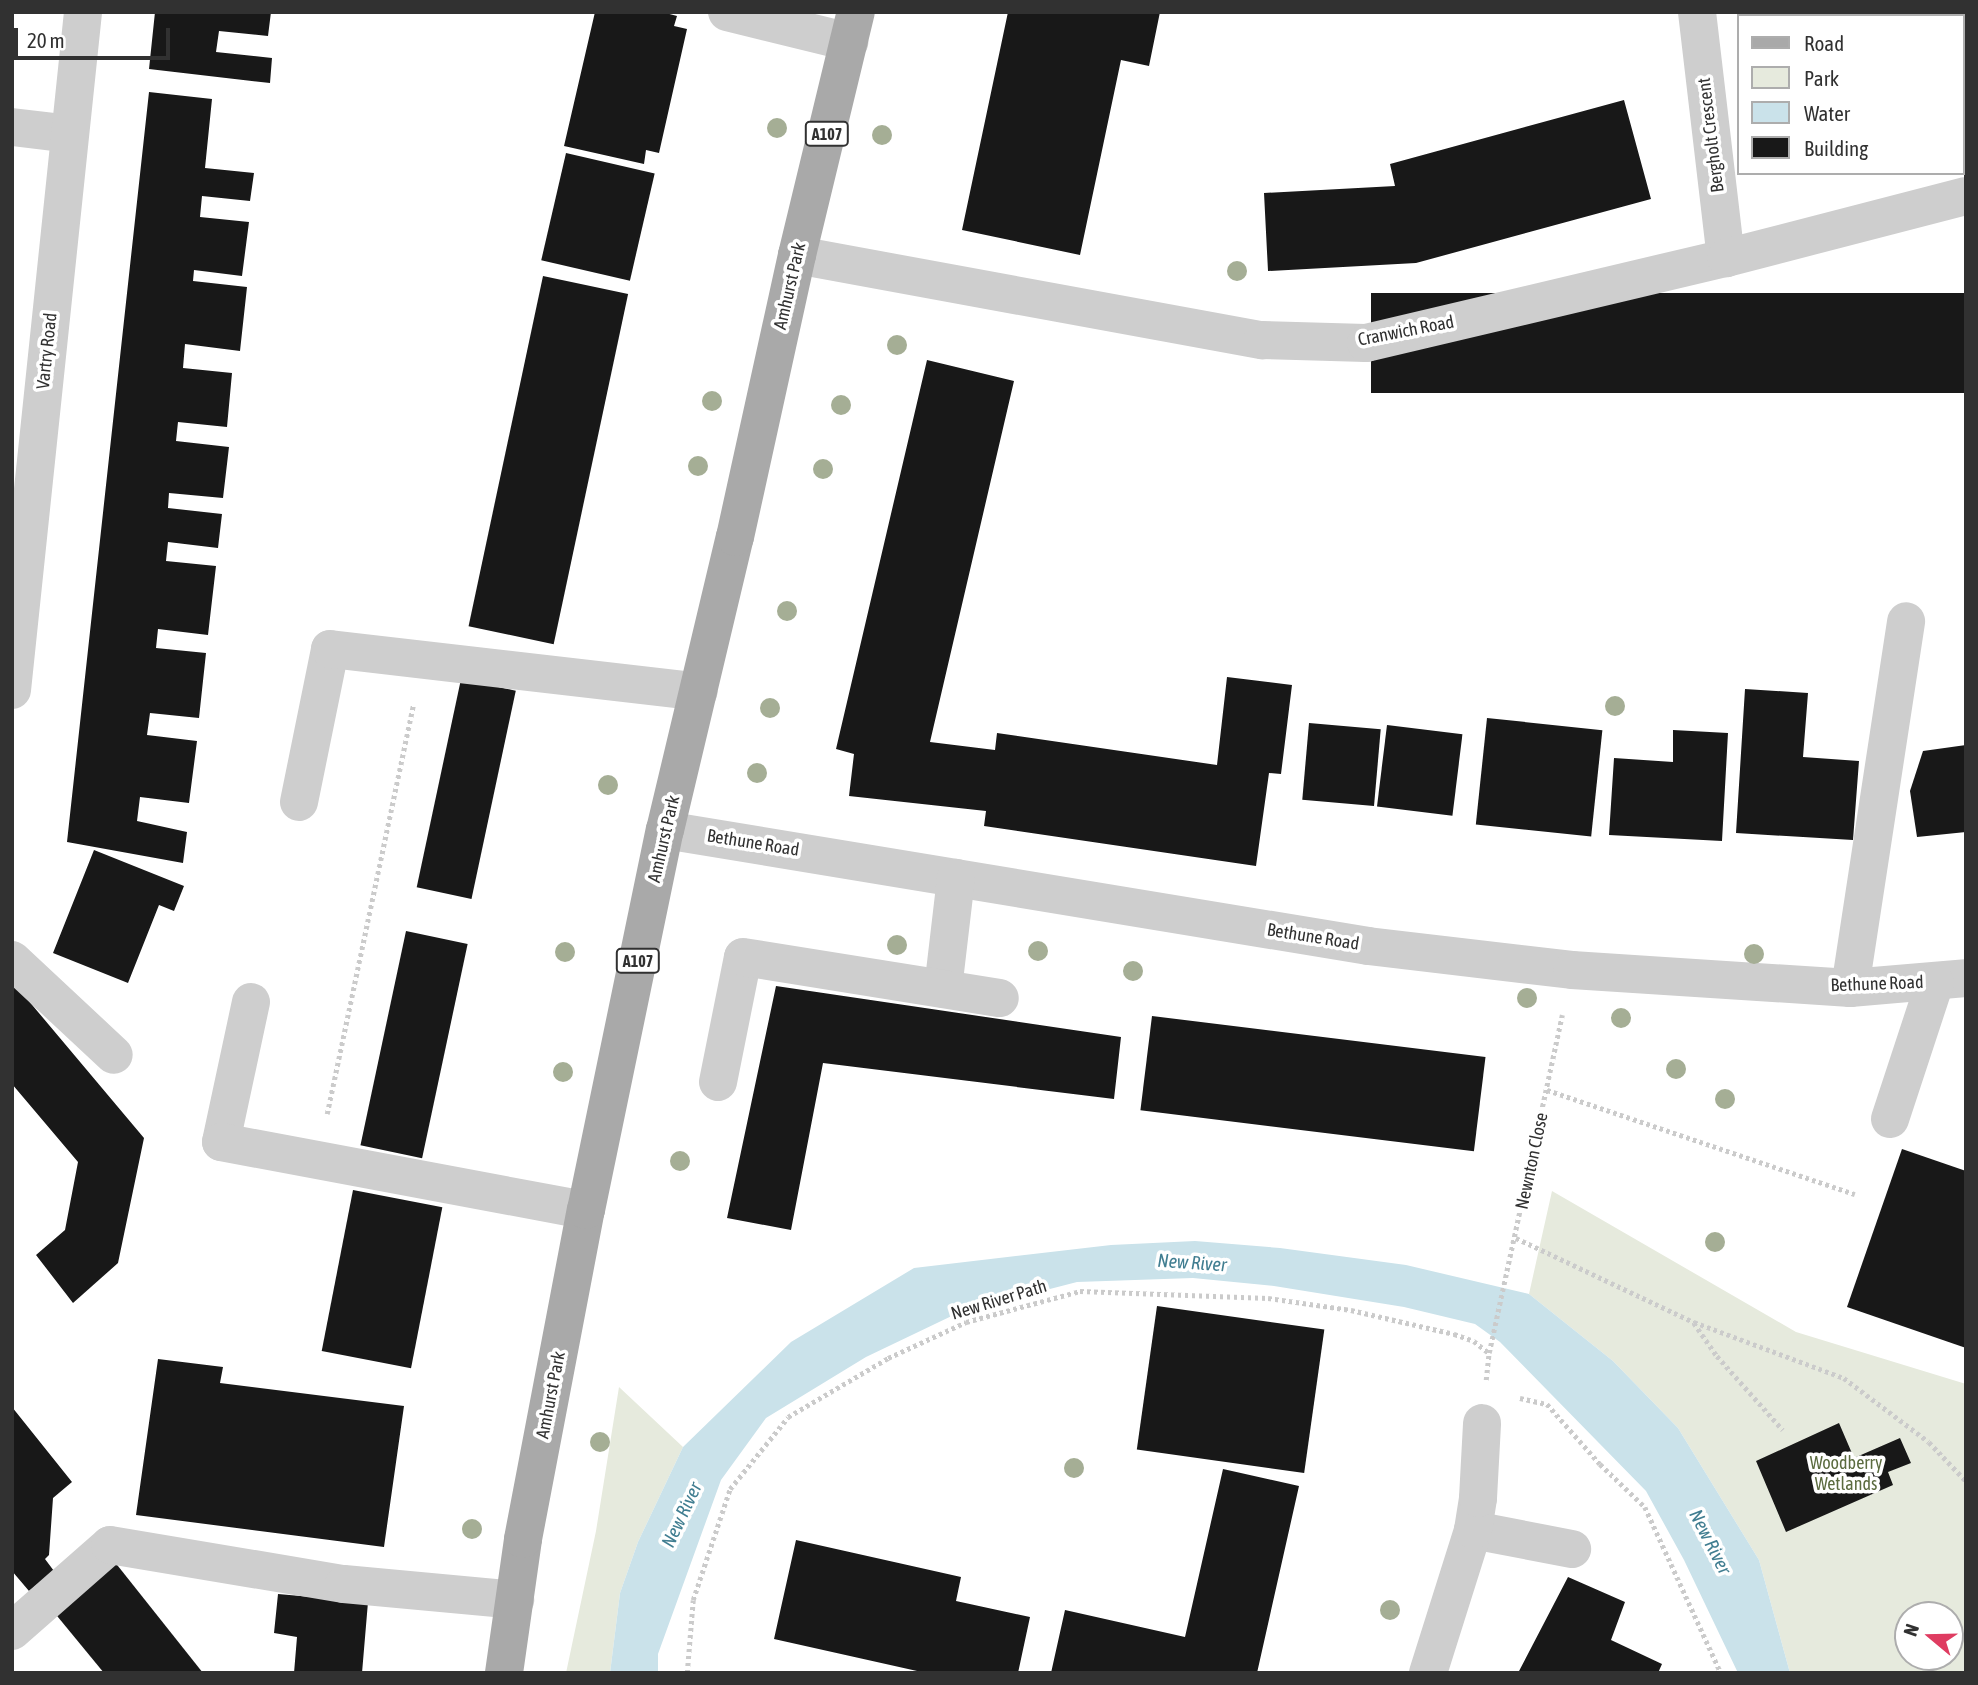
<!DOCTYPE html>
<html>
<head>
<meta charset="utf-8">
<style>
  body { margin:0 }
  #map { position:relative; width:1978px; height:1685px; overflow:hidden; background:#fff; font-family:"Asap Condensed",sans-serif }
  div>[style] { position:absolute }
  .green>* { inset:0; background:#e6eadd }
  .water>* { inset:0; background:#cae2ea }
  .building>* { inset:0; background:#181818; transform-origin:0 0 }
  .path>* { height:4.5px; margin-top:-2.25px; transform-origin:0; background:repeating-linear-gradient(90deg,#cbcbcb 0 3.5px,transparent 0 7px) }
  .minor>* { height:38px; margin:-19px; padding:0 19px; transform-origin:19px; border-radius:19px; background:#cecece }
  .major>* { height:38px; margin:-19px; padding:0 19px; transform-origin:19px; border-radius:19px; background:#a9a9a9 }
  .trees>* { width:20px; height:20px; margin:-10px; border-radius:50%; background:#a5ae95 }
  span { translate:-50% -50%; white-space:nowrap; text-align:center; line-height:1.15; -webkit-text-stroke:7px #fff; paint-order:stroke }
  .shield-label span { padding:2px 5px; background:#fff; border:2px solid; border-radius:5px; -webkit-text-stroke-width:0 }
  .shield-label { font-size:16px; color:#313131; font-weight:700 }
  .street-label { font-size:18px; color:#313131 }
  .park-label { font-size:18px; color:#5b6b3f }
  .water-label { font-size:19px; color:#417e91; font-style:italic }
  .frame { position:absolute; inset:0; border:14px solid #313131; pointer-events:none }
  .legend { position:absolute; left:1737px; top:14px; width:228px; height:161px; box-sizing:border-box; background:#fff; border:2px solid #adadad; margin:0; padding:9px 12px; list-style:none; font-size:21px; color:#313131 }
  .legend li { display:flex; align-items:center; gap:14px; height:35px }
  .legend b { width:35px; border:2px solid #adadad }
  .north { position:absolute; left:1894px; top:1601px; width:70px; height:70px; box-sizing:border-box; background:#fff; border:2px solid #adadad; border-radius:50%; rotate:289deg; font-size:19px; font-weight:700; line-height:28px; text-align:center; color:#313131 }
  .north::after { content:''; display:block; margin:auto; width:24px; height:32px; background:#df3c61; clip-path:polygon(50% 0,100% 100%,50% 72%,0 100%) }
  .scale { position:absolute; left:14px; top:28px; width:156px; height:32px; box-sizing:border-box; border:4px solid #313131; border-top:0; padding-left:9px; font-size:21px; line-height:24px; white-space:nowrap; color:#313131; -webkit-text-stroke:5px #fff; paint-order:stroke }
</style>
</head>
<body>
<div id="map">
  <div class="green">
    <div style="clip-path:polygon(evenodd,1552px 1191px,1796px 1332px,1966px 1384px,1966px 1673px,1790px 1673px,1759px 1560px,1678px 1428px,1613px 1361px,1529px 1294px,1552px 1191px,1908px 1615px,1950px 1615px,1950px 1657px,1908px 1657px,1908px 1615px)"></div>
    <div style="clip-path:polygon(619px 1387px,683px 1447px,638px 1542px,620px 1593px,610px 1673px,566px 1673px,596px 1531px)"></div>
  </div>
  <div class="water">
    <div style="clip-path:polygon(1195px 1241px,1280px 1248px,1406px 1265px,1529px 1294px,1613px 1361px,1678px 1428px,1759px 1560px,1790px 1673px,1738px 1673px,1684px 1560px,1646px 1491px,1500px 1342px,1475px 1324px,1404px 1307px,1274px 1286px,1193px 1278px,1077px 1282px,960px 1312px,866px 1357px,766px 1418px,721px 1480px,658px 1654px,658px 1673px,610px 1673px,620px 1593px,638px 1542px,683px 1447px,791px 1342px,914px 1268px,1111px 1245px)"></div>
  </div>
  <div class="building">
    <div style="clip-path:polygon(155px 12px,271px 12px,268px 36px,219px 31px,216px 52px,272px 58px,270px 83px,149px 69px)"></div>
    <div style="clip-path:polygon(595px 12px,662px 12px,677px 16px,674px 26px,687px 29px,659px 153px,646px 150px,644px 164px,564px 146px)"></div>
    <div style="clip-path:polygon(1008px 12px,1160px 12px,1149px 66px,1121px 60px,1080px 255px,962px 230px)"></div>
    <div style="left:1966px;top:35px;width:82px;height:4px;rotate:90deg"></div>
    <div style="clip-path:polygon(149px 92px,212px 99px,205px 168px,254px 173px,250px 201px,202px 196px,200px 217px,249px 222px,242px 276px,194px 270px,193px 281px,247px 287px,240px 351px,185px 344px,183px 368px,232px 373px,227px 427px,178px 422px,176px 441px,229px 447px,223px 498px,169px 493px,168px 508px,222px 514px,218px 548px,168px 542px,166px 561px,216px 566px,208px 635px,158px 629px,156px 648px,206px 653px,199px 718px,150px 713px,147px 735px,197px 741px,189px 803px,140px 797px,137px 821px,187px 832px,183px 863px,67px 842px)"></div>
    <div style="clip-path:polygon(1624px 100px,1651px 199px,1416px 263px,1268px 271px,1264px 193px,1395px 186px,1390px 164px)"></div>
    <div style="left:566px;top:153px;width:91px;height:110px;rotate:13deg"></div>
    <div style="left:543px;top:276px;width:87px;height:358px;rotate:12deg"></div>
    <div style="left:1966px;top:293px;width:100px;height:595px;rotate:90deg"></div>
    <div style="clip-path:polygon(927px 360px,1014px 381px,930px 742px,995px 750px,997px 733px,1217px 765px,1227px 677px,1292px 685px,1281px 774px,1269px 773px,1256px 866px,984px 826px,986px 811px,849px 796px,854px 754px,836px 749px)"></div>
    <div style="left:461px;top:679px;width:56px;height:213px;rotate:12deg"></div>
    <div style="clip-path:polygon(1745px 689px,1808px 693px,1803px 757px,1859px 761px,1853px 840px,1736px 833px)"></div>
    <div style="left:1487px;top:718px;width:116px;height:107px;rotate:6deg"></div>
    <div style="left:1309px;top:723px;width:72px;height:77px;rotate:5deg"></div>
    <div style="left:1387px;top:725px;width:76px;height:82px;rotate:7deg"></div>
    <div style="clip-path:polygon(1673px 730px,1728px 733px,1722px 841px,1609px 835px,1614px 758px,1673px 762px)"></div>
    <div style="clip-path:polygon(1966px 745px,1966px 832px,1917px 837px,1910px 791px,1923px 751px)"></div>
    <div style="clip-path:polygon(94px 850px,184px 886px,174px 911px,159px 905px,128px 983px,53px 953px)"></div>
    <div style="left:406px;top:931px;width:63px;height:219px;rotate:12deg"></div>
    <div style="clip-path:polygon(12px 981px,144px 1138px,118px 1263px,73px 1303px,36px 1255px,65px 1230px,78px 1162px,12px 1084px)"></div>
    <div style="clip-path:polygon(776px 986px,1121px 1037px,1114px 1099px,823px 1063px,791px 1230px,727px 1218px)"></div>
    <div style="left:1152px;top:1016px;width:336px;height:95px;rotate:7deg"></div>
    <div style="clip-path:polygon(1902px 1149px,1966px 1171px,1966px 1348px,1847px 1307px)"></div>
    <div style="left:353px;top:1190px;width:91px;height:164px;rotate:11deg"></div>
    <div style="left:1157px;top:1306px;width:169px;height:145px;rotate:8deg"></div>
    <div style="clip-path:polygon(158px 1359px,223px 1367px,220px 1383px,404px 1406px,384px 1547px,136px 1515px)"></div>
    <div style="clip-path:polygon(12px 1407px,72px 1482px,53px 1498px,49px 1555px,45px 1559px,54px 1571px,29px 1591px,12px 1571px)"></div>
    <div style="clip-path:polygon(1839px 1423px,1854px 1458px,1900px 1438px,1911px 1463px,1888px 1472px,1893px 1485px,1786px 1532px,1756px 1461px)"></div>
    <div style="clip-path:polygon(1223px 1469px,1299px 1486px,1257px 1673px,1051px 1673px,1065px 1610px,1185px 1637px)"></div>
    <div style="clip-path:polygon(796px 1540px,961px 1577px,956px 1601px,1030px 1617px,1018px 1673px,926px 1673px,774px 1639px)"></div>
    <div style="clip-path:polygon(114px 1561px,203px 1673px,104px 1673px,53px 1611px)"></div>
    <div style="clip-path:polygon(1568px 1577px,1625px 1602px,1611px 1640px,1662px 1664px,1658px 1673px,1518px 1673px)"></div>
    <div style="clip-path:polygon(278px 1594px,368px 1602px,362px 1673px,294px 1673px,297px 1637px,274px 1633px)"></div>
  </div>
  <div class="path">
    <div style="left:1547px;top:1090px;width:325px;rotate:18.7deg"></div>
    <div style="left:327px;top:1114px;width:418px;rotate:-78.1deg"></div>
    <div style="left:1516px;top:1238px;width:197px;rotate:25.3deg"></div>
    <div style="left:1694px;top:1322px;width:160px;rotate:20.5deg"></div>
    <div style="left:1844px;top:1378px;width:106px;rotate:37deg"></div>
    <div style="left:1929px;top:1442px;width:54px;rotate:46.5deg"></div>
    <div style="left:1694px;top:1323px;width:40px;rotate:55.1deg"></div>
    <div style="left:1717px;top:1356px;width:99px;rotate:48.3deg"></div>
    <div style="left:1486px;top:1380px;width:27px;rotate:-84deg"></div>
    <div style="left:1489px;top:1353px;width:346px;rotate:-77.8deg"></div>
    <div style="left:1520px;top:1398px;width:28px;rotate:13deg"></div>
    <div style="left:1547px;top:1404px;width:80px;rotate:48.5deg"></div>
    <div style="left:1600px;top:1464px;width:62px;rotate:43.7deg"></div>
    <div style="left:1645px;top:1507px;width:183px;rotate:65.4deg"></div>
    <div style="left:687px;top:1673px;width:73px;rotate:-85.3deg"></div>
    <div style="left:693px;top:1600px;width:117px;rotate:-71.6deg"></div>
    <div style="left:730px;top:1489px;width:92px;rotate:-51.1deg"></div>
    <div style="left:788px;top:1417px;width:116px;rotate:-30.5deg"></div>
    <div style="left:888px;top:1358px;width:86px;rotate:-24.8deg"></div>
    <div style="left:966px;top:1322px;width:118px;rotate:-15.2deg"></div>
    <div style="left:1080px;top:1291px;width:188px;rotate:2.1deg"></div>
    <div style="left:1268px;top:1298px;width:84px;rotate:8.2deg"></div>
    <div style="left:1351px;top:1310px;width:106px;rotate:13.1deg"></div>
    <div style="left:1454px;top:1334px;width:21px;rotate:19deg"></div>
    <div style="left:1474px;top:1341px;width:19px;rotate:39deg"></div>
  </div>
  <div class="minor">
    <div style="left:727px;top:12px;width:126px;rotate:13.8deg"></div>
    <div style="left:1697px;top:12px;width:248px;rotate:83.3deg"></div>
    <div style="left:12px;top:127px;width:58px;rotate:6.9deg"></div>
    <div style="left:797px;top:255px;width:473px;rotate:10.4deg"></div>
    <div style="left:1262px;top:340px;width:104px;rotate:1.7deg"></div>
    <div style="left:1366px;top:343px;width:370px;rotate:-13.3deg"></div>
    <div style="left:1726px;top:258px;width:248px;rotate:-14.5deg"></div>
    <div style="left:12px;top:690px;width:682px;rotate:-84.02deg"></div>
    <div style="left:299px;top:802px;width:156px;rotate:-78.5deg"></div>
    <div style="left:330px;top:649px;width:371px;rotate:6.6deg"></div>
    <div style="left:665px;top:830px;width:713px;rotate:9.37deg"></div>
    <div style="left:1368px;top:946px;width:205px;rotate:6.7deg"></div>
    <div style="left:1572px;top:970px;width:279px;rotate:3.7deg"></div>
    <div style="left:1850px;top:988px;width:116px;rotate:-4.9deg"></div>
    <div style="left:12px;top:960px;width:139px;rotate:43deg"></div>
    <div style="left:1850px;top:988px;width:371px;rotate:-81.3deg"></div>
    <div style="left:943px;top:989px;width:112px;rotate:-83.3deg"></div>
    <div style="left:251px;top:1002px;width:143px;rotate:102.1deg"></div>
    <div style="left:221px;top:1142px;width:371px;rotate:10.6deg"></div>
    <div style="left:718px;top:1082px;width:127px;rotate:-78.7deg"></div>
    <div style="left:743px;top:957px;width:260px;rotate:9.1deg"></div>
    <div style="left:1890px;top:1119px;width:144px;rotate:-71.8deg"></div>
    <div style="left:1473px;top:1530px;width:101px;rotate:10.9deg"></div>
    <div style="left:12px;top:1631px;width:130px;rotate:-41.3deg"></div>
    <div style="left:110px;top:1545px;width:237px;rotate:9.5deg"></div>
    <div style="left:344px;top:1584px;width:172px;rotate:5.3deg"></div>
    <div style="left:1428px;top:1673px;width:150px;rotate:-72.5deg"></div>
    <div style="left:1473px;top:1530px;width:32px;rotate:-81deg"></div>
    <div style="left:1478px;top:1498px;width:75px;rotate:-86.9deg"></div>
  </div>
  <div class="major">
    <div style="left:504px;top:1673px;width:135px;rotate:-81.9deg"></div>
    <div style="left:523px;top:1539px;width:335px;rotate:-79.2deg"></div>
    <div style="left:586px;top:1210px;width:388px;rotate:-78.3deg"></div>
    <div style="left:665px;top:830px;width:301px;rotate:-76.6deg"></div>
    <div style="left:735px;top:537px;width:289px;rotate:-77.6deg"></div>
    <div style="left:797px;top:255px;width:250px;rotate:-76.4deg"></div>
  </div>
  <div class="trees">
    <div style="left:777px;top:128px"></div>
    <div style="left:882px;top:135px"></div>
    <div style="left:1237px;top:271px"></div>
    <div style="left:897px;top:345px"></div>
    <div style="left:712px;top:401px"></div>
    <div style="left:841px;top:405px"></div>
    <div style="left:698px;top:466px"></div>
    <div style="left:823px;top:469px"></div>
    <div style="left:787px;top:611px"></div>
    <div style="left:1615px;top:706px"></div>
    <div style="left:770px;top:708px"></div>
    <div style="left:757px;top:773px"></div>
    <div style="left:608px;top:785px"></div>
    <div style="left:897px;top:945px"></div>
    <div style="left:1038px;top:951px"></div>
    <div style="left:565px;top:952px"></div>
    <div style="left:1754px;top:954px"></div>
    <div style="left:1133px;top:971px"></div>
    <div style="left:1527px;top:998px"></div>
    <div style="left:1621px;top:1018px"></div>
    <div style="left:1676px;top:1069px"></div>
    <div style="left:563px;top:1072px"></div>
    <div style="left:1725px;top:1099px"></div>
    <div style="left:680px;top:1161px"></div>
    <div style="left:1715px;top:1242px"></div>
    <div style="left:600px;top:1442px"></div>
    <div style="left:1074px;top:1468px"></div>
    <div style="left:472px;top:1529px"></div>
    <div style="left:1390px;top:1610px"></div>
  </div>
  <div class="shield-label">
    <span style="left:827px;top:134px">A107</span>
    <span style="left:638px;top:961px">A107</span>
  </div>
  <div class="street-label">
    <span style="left:1711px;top:135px;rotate:-97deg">Bergholt Crescent</span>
    <span style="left:790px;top:286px;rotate:-77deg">Amhurst Park</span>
    <span style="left:1406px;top:331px;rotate:-11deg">Cranwich Road</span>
    <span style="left:47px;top:351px;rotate:-84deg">Vartry Road</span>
    <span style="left:664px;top:839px;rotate:-77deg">Amhurst Park</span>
    <span style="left:753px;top:843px;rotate:9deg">Bethune Road</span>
    <span style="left:1313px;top:937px;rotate:9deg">Bethune Road</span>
    <span style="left:1877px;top:984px;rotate:-2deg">Bethune Road</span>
    <span style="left:1532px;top:1161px;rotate:-78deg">Newnton Close</span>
    <span style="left:999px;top:1300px;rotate:-17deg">New River Path</span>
    <span style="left:551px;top:1395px;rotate:-79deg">Amhurst Park</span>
  </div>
  <div class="park-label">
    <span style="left:1846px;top:1474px">Woodberry<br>Wetlands</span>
  </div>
  <div class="water-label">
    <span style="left:1192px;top:1263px;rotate:4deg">New River</span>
    <span style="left:682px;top:1515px;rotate:-65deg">New River</span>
    <span style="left:1710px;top:1542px;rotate:63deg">New River</span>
  </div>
  <div class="frame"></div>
  <ul class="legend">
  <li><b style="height:9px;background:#a9a9a9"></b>Road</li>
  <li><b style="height:19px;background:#e6eadd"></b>Park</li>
  <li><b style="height:19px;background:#cae2ea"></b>Water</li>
  <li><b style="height:19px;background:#181818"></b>Building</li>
  </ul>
  <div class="north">N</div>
  <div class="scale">20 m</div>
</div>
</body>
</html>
